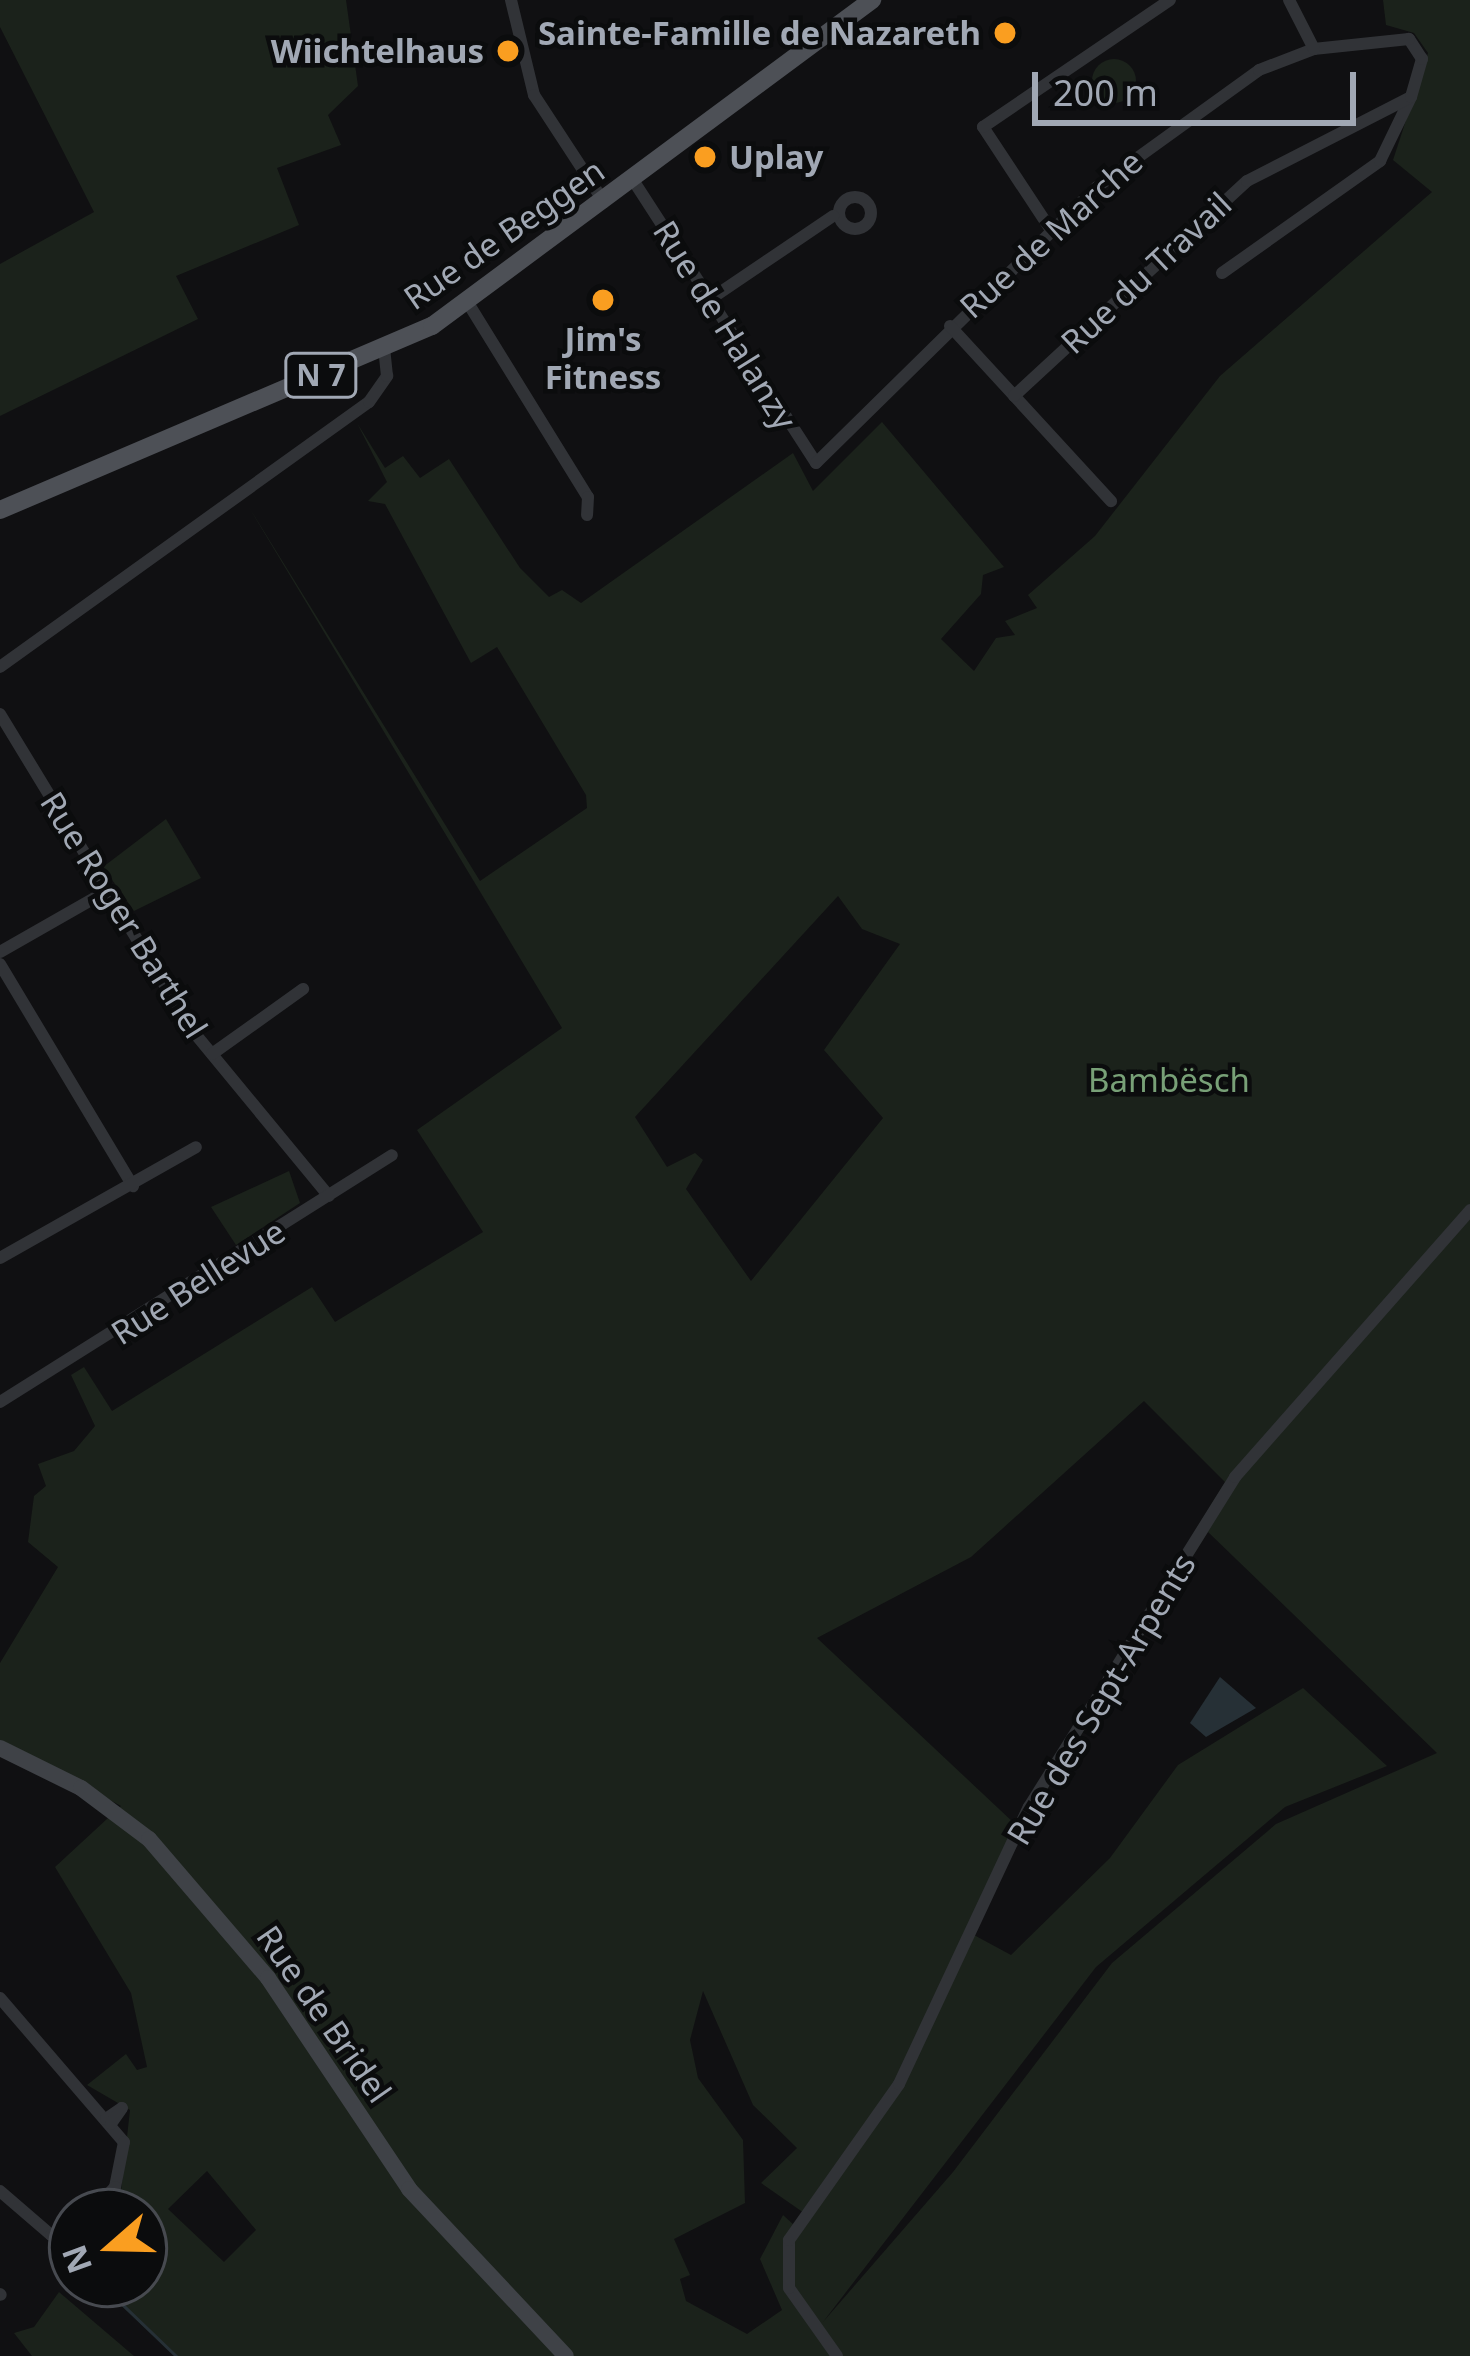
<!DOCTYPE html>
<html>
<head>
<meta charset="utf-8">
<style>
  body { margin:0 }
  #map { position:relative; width:1470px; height:2356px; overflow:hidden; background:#101012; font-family:"Noto Sans",sans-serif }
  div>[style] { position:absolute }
  .green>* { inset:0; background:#1b221b }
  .round { border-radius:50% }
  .water>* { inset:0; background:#263036 }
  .stream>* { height:3px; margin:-1.5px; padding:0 1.5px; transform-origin:1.5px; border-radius:1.5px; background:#263036 }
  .minor>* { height:12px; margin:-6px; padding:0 6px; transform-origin:6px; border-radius:6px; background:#313337 }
  .minor>.ring { margin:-6px; padding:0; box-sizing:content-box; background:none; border:12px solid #313337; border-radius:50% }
  .secondary>* { height:16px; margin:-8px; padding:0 8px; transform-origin:8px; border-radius:8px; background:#3f4247 }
  .primary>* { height:18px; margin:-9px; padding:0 9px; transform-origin:9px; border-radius:9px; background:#4d5056 }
  .dots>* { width:33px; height:33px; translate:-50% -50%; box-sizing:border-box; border:6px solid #0b0c0d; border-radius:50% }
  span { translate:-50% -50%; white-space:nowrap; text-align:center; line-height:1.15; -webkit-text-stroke:9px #0b0c0d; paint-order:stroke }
  .shield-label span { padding:3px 9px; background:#0b0c0d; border:3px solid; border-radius:9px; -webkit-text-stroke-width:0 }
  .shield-label { font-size:30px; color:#a1a8b4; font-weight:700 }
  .poi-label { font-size:33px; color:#a1a8b4; font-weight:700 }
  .right { translate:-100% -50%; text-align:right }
  .left { translate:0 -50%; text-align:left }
  .street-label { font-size:33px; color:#a1a8b4 }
  .park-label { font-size:33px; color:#78a077 }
  .north { position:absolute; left:48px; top:2188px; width:120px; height:120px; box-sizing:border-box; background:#0b0c0d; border:3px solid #474a50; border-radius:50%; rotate:250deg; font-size:33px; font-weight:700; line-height:48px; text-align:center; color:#a1a8b4 }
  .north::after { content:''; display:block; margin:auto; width:42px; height:54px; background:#fa9e20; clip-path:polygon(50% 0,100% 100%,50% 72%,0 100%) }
  .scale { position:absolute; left:1032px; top:72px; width:324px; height:54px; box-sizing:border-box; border:6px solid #a1a8b4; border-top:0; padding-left:15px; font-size:36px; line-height:42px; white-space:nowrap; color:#a1a8b4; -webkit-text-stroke:9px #0b0c0d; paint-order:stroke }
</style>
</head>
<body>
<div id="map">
  <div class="green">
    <div style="clip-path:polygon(0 0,346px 0,358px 86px,328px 115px,341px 145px,277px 168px,299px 225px,176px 276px,198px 319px,0 416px,0 264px,94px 212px,0 27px)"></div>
    <div style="clip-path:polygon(evenodd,1383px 0,1470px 0,1470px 2356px,175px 2356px,98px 2284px,144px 2284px,144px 2212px,101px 2212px,121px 2191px,130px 2110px,87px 2085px,126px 2054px,137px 2070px,147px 2067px,131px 1993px,55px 1867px,121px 1806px,0 1741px,0 1663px,58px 1567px,28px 1542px,34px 1496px,46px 1486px,38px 1464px,74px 1451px,95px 1426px,71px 1375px,84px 1367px,112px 1411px,312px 1287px,335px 1322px,483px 1232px,417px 1130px,562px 1028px,247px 504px,480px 881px,587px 808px,586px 795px,497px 647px,471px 663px,385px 504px,368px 501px,387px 482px,357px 423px,385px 468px,403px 456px,420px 478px,449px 459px,520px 568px,549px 597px,562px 590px,581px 603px,793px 453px,813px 491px,882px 422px,1004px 567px,983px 575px,981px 594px,941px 639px,974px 671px,996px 638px,1015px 635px,1005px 621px,1037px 608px,1028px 595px,1095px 536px,1220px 376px,1432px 192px,1393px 160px,1428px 53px,1414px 33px,1386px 25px,1383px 0,838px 896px,862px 929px,900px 944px,824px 1050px,883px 1118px,751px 1281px,686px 1189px,703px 1160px,695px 1153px,667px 1167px,635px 1117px,838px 896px,1383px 0,1144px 1401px,1225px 1482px,1015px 1824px,817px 1638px,971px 1557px,1144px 1401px,1383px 0,1208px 1532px,1437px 1753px,1276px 1824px,1112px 1963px,953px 2172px,823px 2322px,1096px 1967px,1285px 1807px,1387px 1766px,1303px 1688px,1178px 1765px,1110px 1858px,1011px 1955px,974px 1935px,1033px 1812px,1208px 1532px,1383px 0,703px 1991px,753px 2105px,797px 2148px,761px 2183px,804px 2213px,794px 2225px,783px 2215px,760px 2259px,782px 2310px,747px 2334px,686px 2301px,680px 2279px,690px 2275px,674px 2239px,745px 2203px,743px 2140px,698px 2078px,690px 2040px,703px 1991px,1383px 0,207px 2171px,256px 2230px,224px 2262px,168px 2209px,207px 2171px)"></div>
    <div class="round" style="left:1092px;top:59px;width:44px;height:44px"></div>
    <div style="clip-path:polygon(166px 819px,201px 878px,134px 911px,103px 867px)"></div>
    <div style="clip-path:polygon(289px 1171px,300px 1203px,236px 1245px,211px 1207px)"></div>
    <div style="clip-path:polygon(59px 2292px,134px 2356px,32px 2356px,14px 2333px,34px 2327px)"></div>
  </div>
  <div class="water">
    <div style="clip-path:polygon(1220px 1677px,1256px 1708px,1206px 1737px,1190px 1723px)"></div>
  </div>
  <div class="stream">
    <div style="left:65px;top:2250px;width:9px;rotate:41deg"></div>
    <div style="left:101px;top:2284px;width:104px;rotate:43.8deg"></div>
  </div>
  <div class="minor">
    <div style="left:511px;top:0;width:98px;rotate:76.4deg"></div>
    <div style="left:534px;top:95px;width:128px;rotate:56.8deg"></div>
    <div style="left:633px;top:180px;width:337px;rotate:57.1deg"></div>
    <div style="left:816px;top:463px;width:394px;rotate:-44.5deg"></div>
    <div style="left:1097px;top:187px;width:200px;rotate:-35.8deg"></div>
    <div style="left:1259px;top:70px;width:59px;rotate:-20.9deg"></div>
    <div class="ring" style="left:839px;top:197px;width:20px;height:20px"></div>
    <div style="left:1049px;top:227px;width:120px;rotate:-123.4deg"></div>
    <div style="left:983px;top:127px;width:226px;rotate:-34.2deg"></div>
    <div style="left:1222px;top:273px;width:194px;rotate:-35.3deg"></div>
    <div style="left:1380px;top:161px;width:71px;rotate:-64.2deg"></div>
    <div style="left:709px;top:300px;width:150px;rotate:-34.1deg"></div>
    <div style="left:468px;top:303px;width:228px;rotate:58.3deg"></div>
    <div style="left:588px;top:497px;width:18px;rotate:93deg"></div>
    <div style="left:950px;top:326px;width:238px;rotate:47.4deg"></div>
    <div style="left:1014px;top:396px;width:317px;rotate:-42.7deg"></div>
    <div style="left:1247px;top:181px;width:184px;rotate:-27.1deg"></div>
    <div style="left:1411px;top:97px;width:40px;rotate:-74deg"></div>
    <div style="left:1422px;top:59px;width:24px;rotate:-123deg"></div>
    <div style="left:1409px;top:39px;width:96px;rotate:174deg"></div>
    <div style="left:1314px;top:49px;width:55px;rotate:-117deg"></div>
    <div style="left:0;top:667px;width:454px;rotate:-35.7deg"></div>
    <div style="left:369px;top:402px;width:32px;rotate:-55deg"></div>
    <div style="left:387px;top:376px;width:28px;rotate:-96deg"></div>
    <div style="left:0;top:714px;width:370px;rotate:58.7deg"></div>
    <div style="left:192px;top:1030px;width:215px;rotate:50.5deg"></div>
    <div style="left:0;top:952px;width:123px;rotate:-29.7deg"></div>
    <div style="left:0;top:964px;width:259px;rotate:59.1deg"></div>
    <div style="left:212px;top:1054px;width:112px;rotate:-35.5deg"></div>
    <div style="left:0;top:1258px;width:225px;rotate:-29.5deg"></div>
    <div style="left:0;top:1402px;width:463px;rotate:-32.2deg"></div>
    <div style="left:0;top:1998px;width:190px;rotate:49.3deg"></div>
    <div style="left:124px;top:2142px;width:46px;rotate:101.3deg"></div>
    <div style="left:115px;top:2187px;width:34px;rotate:133deg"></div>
    <div style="left:106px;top:2119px;width:19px;rotate:-35deg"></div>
    <div style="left:122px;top:2108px;width:19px;rotate:125deg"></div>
    <div style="left:0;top:2191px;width:67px;rotate:40.8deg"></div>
    <div style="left:51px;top:2235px;width:21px;rotate:-8deg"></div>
    <div style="left:0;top:2294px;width:1px;rotate:45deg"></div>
    <div style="left:837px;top:2356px;width:83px;rotate:-125.2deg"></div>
    <div style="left:789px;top:2288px;width:48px;rotate:-90deg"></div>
    <div style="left:789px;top:2240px;width:191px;rotate:-54.8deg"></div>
    <div style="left:899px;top:2084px;width:306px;rotate:-64.9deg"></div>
    <div style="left:1029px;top:1807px;width:389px;rotate:-58deg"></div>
    <div style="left:1235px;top:1477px;width:356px;rotate:-48.6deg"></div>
  </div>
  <div class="secondary">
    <div style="left:0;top:1748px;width:90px;rotate:26.3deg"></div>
    <div style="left:81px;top:1788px;width:85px;rotate:36.9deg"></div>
    <div style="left:149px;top:1839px;width:183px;rotate:49.4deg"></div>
    <div style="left:268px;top:1978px;width:254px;rotate:56.2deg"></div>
    <div style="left:409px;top:2189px;width:229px;rotate:46.8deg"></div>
  </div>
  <div class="primary">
    <div style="left:0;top:510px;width:470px;rotate:-23.1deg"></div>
    <div style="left:432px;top:326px;width:548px;rotate:-36.54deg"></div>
  </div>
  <div class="dots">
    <div style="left:1005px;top:33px;background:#fa9e20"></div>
    <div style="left:508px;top:51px;background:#fa9e20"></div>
    <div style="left:705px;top:157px;background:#fa9e20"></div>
    <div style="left:603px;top:300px;background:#fa9e20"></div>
  </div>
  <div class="shield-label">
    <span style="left:321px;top:375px">N 7</span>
  </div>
  <div class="poi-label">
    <span class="right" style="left:981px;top:33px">Sainte-Famille de Nazareth</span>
    <span class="right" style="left:484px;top:51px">Wiichtelhaus</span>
    <span class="left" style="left:729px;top:157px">Uplay</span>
    <span style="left:603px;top:358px">Jim's<br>Fitness</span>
  </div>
  <div class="street-label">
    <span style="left:504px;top:234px;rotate:-35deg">Rue de Beggen</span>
    <span style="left:1051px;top:234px;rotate:-42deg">Rue de Marche</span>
    <span style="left:1146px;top:273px;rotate:-43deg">Rue du Travail</span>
    <span style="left:725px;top:325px;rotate:58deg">Rue de Halanzy</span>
    <span style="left:124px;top:915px;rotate:58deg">Rue Roger Barthel</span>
    <span style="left:198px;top:1282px;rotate:-33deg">Rue Bellevue</span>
    <span style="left:1101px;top:1699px;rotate:-59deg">Rue des Sept-Arpents</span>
    <span style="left:324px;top:2014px;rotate:55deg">Rue de Bridel</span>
  </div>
  <div class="park-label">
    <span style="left:1169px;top:1080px">Bambësch</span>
  </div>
  <div class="north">N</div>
  <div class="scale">200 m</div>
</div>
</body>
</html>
